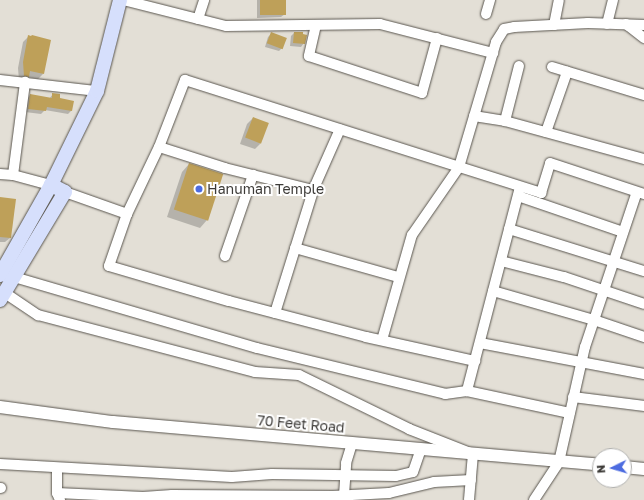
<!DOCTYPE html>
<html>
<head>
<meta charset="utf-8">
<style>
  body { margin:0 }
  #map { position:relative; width:644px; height:500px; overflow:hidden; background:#e3dfd6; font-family:"Golos Text",sans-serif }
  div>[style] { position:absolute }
  .shadow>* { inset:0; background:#0003 }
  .building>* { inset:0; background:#bea059; transform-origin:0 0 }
  .roads { filter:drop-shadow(0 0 1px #5a564f) drop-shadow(0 0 1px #5a564f) }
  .minor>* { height:10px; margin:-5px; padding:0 5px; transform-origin:5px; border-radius:5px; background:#fff }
  .tertiary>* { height:12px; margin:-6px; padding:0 6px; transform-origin:6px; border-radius:6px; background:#fff }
  .secondary>* { height:14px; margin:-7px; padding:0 7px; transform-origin:7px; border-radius:7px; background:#d6dffc }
  .dots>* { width:11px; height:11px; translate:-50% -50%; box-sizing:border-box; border:2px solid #fff; border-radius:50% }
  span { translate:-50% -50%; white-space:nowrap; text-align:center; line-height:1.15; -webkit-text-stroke:4px #fff; paint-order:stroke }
  .poi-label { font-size:14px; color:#3d3b38 }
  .left { translate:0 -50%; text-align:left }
  .street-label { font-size:14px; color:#3d3b38 }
  .north { position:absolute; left:592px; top:448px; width:40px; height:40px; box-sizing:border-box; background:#fff; border:1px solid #b1b1af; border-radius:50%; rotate:265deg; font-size:11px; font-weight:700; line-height:16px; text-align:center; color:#3d3b38 }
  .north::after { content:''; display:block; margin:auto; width:14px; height:18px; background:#4d6ce0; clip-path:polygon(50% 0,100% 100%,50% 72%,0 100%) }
</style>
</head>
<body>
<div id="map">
  <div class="shadow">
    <div style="clip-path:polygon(257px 0,285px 0,285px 14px,281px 17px,257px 18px)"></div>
    <div style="clip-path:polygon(294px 33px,304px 43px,301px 47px,290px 46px,291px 36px)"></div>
    <div style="clip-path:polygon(271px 34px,282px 48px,279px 51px,265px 47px,268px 37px)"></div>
    <div style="clip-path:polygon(28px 37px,31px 37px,43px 74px,38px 79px,27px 77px,23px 82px,19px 81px,18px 68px,23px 42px)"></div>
    <div style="clip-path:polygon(53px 94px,72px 110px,68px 114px,45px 110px,41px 114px,25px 112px,27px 99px,30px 95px,49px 99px)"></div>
    <div style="clip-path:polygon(253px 118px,260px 144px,255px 149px,240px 144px,247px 124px)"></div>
    <div style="clip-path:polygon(189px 164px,207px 220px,200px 228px,167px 217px,182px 172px)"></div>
    <div style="clip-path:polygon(0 198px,10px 238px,5px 242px,0 242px)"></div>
  </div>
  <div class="building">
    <div style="left:260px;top:0;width:26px;height:15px"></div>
    <div style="left:271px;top:32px;width:17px;height:12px;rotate:21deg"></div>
    <div style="clip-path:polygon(294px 32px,303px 32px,303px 34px,307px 35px,305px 44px,293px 43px)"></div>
    <div style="clip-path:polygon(28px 35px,31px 36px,32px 35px,51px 40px,44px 74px,30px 71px,29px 77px,24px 76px,23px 62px)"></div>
    <div style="clip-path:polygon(52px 93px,60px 94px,60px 98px,74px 101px,72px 111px,47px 107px,46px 111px,28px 109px,30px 94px,52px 98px)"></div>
    <div style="left:253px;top:117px;width:17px;height:22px;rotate:21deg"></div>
    <div style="left:189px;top:163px;width:36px;height:49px;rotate:18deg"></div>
    <div style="clip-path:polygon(0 197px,16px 199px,11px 238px,0 237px)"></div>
  </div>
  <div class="roads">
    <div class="minor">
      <div style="left:123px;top:0;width:106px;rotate:14.2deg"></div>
      <div style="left:226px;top:26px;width:154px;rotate:-0.7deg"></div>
      <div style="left:380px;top:24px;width:117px;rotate:14.4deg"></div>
      <div style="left:486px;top:14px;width:15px;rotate:-74deg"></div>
      <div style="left:198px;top:19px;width:20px;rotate:-72deg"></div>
      <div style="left:607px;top:24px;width:25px;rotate:-76deg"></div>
      <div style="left:626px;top:24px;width:23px;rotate:38deg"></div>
      <div style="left:316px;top:25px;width:32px;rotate:103deg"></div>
      <div style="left:309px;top:56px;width:119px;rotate:18.1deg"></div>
      <div style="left:422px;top:93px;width:57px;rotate:-74.7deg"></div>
      <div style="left:554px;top:25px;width:25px;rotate:-79deg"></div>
      <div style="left:519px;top:66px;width:57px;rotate:104.3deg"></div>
      <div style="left:505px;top:121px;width:144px;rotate:15.3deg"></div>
      <div style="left:552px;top:67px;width:96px;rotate:16.9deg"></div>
      <div style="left:0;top:80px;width:98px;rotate:6.5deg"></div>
      <div style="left:474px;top:116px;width:31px;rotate:9deg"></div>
      <div style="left:546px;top:132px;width:64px;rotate:-70.7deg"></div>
      <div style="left:0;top:174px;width:13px;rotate:4deg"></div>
      <div style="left:13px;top:175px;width:39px;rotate:15deg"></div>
      <div style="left:13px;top:175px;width:94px;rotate:-82.6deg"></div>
      <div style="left:520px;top:187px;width:211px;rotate:104.6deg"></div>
      <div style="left:467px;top:391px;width:105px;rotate:12.1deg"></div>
      <div style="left:313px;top:190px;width:91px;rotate:-166deg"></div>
      <div style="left:225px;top:168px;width:69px;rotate:-162.3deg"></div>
      <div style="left:159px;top:147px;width:72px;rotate:-68.8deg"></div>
      <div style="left:185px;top:80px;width:374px;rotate:17.6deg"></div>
      <div style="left:541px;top:193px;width:31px;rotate:-73deg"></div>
      <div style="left:550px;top:163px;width:99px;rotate:18.3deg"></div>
      <div style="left:65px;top:192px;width:66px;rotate:19.5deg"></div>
      <div style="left:127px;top:214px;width:55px;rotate:109.1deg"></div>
      <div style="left:109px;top:266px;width:125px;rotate:16.3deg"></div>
      <div style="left:229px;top:301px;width:142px;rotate:14.7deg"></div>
      <div style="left:366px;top:337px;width:112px;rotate:12.4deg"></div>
      <div style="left:518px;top:196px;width:111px;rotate:18.9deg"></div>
      <div style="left:127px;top:214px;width:74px;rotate:-64.5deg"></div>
      <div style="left:509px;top:229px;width:141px;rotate:17.3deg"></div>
      <div style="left:295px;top:248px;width:107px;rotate:15.7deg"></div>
      <div style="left:225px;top:256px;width:86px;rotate:-70.9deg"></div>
      <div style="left:501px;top:261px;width:65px;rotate:14.3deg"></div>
      <div style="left:564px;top:277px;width:84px;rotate:18.6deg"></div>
      <div style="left:14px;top:277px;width:253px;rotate:16.3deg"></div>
      <div style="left:257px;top:348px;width:194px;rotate:13.7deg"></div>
      <div style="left:445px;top:394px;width:22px;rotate:-8deg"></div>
      <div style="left:493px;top:291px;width:105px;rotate:16deg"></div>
      <div style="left:594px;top:320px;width:53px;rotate:18.8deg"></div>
      <div style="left:5px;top:293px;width:40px;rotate:34deg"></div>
      <div style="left:38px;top:315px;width:224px;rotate:14.7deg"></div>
      <div style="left:255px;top:372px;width:44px;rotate:3.9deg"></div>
      <div style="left:299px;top:375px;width:123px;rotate:26.1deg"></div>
      <div style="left:409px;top:429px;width:69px;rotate:21.3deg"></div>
      <div style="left:473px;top:454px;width:46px;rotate:95deg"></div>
      <div style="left:275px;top:313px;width:131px;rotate:-72.7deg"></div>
      <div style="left:314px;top:188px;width:64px;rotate:-66.2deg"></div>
      <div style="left:382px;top:340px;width:109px;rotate:-74.1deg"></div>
      <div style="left:412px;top:235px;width:83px;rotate:-55.3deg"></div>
      <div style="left:459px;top:167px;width:130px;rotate:-73.5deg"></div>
      <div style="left:496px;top:42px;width:15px;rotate:-58deg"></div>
      <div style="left:504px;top:29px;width:10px;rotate:-11deg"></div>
      <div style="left:514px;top:27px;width:74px;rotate:-3.1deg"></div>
      <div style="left:588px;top:23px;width:56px;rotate:2deg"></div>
      <div style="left:480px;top:343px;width:167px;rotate:10.7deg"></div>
      <div style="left:573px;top:397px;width:72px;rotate:7.2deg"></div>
      <div style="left:0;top:464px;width:232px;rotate:3.2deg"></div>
      <div style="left:232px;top:477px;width:40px;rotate:-4.3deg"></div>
      <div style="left:272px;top:474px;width:124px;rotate:0.9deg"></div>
      <div style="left:396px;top:476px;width:17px;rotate:-13deg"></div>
      <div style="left:413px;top:472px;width:24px;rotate:-71deg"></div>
      <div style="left:57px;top:469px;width:24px;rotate:90deg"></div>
      <div style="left:57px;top:493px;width:8px;rotate:67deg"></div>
      <div style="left:0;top:488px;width:1px"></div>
      <div style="left:57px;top:493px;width:86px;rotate:2.7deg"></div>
      <div style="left:143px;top:497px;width:29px;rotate:-4deg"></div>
      <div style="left:172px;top:495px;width:161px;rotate:0.4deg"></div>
      <div style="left:333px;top:496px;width:56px;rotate:-3.1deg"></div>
      <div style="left:389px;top:493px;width:46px;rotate:-13.7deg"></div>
      <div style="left:434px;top:482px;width:37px;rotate:-3deg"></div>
      <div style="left:344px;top:495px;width:32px;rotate:-86deg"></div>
      <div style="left:346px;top:463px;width:21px;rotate:-73deg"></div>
      <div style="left:534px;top:500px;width:45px;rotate:-56.7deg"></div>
      <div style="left:559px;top:462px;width:118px;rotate:-77.3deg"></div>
      <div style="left:585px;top:347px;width:163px;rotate:-71.5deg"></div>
    </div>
    <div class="tertiary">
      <div style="left:0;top:407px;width:114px;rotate:7.6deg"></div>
      <div style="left:113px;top:422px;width:489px;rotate:5deg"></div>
      <div style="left:624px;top:467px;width:20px;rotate:6deg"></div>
    </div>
    <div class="secondary">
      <div style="left:0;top:275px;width:103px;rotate:-60.5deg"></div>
      <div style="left:51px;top:185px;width:105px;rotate:-63.9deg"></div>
      <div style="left:97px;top:91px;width:94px;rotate:-75.8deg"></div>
      <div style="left:0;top:300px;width:126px;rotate:-59deg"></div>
      <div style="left:65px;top:192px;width:16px;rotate:-153deg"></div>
    </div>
  </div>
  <div class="dots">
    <div style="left:199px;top:189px;background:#4d6ce0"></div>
  </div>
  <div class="poi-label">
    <span class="left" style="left:207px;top:189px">Hanuman Temple</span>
  </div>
  <div class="street-label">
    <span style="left:301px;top:424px;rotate:5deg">70 Feet Road</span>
  </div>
  <div class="north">N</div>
</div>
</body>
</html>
